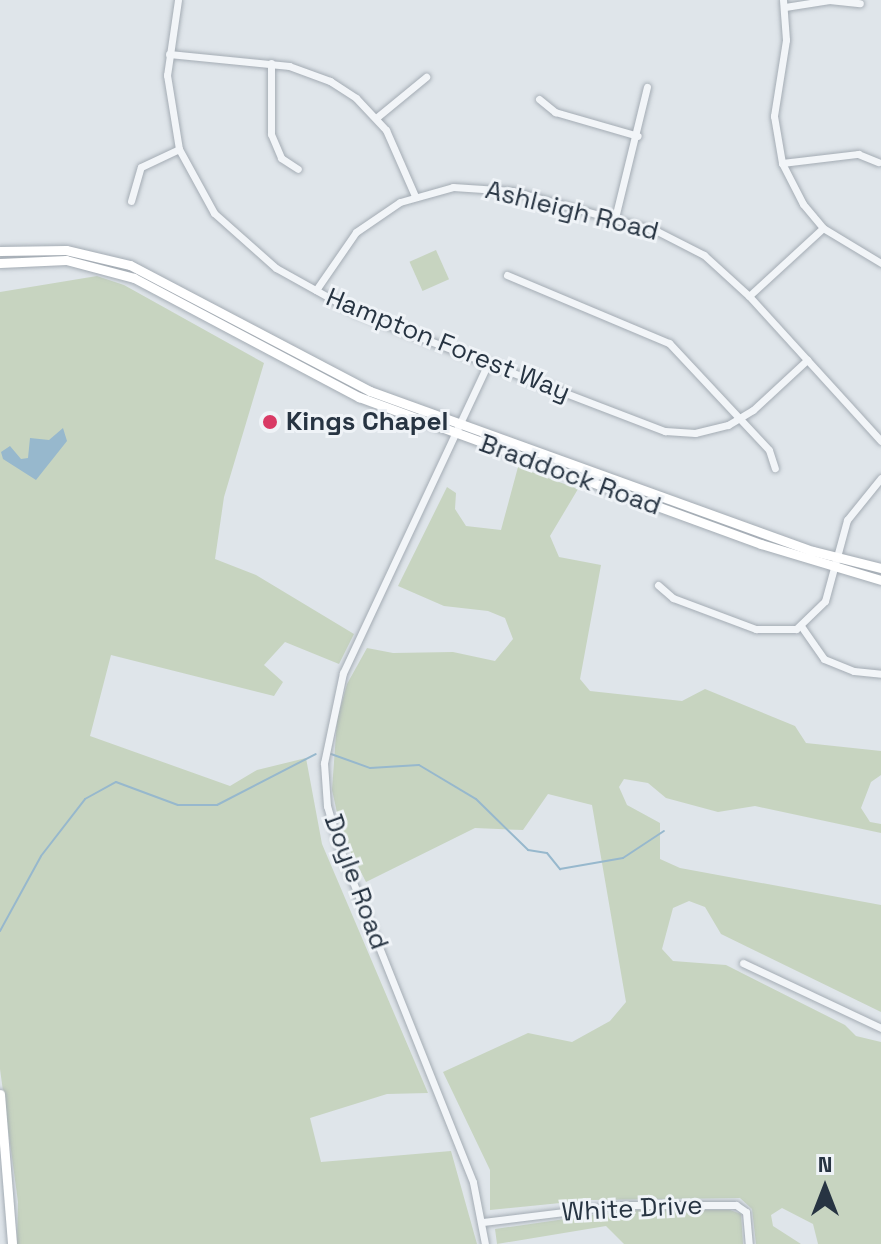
<!DOCTYPE html>
<html>
<head>
<meta charset="utf-8">
<style>
  body { margin:0 }
  #map { position:relative; width:881px; height:1244px; overflow:hidden; background:#dfe5ea; font-family:"Space Grotesk",sans-serif }
  div>[style] { position:absolute }
  .green>* { inset:0; background:#c7d4c0; transform-origin:0 0 }
  .water>* { inset:0; background:#97b8cd }
  .stream>* { height:2px; margin:-1px; padding:0 1px; transform-origin:1px; border-radius:1px; background:#97b8cd }
  .roads { filter:drop-shadow(0 0 2px #a4acb4) drop-shadow(0 0 2px #a4acb4) }
  .minor>* { height:7px; margin:-3.5px; padding:0 3.5px; transform-origin:3.5px; border-radius:3.5px; background:#f2f5f8 }
  .major>* { height:9px; margin:-4.5px; padding:0 4.5px; transform-origin:4.5px; border-radius:4.5px; background:#fff }
  .dots>* { width:22px; height:22px; translate:-50% -50%; box-sizing:border-box; border:4px solid #eff3f7; border-radius:50% }
  span { translate:-50% -50%; white-space:nowrap; text-align:center; line-height:1.15; -webkit-text-stroke:6px #eff3f7; paint-order:stroke }
  .street-label { font-size:26px; color:#273442 }
  .poi-label { font-size:26px; color:#273442; font-weight:700 }
  .left { translate:0 -50%; text-align:left }
  .north { position:absolute; left:785px; top:1148px; width:80px; height:80px; -webkit-text-stroke:6px #eff3f7; paint-order:stroke; rotate:0deg; font-size:22px; font-weight:700; line-height:32px; text-align:center; color:#273442 }
  .north::after { content:''; display:block; margin:auto; width:28px; height:36px; background:#273442; clip-path:polygon(50% 0,100% 100%,50% 72%,0 100%) }
</style>
</head>
<body>
<div id="map">
  <div class="green">
    <div style="left:436px;top:250px;width:32px;height:29px;rotate:66deg"></div>
    <div style="clip-path:polygon(97px 276px,124px 285px,264px 363px,224px 497px,215px 559px,256px 575px,354px 634px,339px 664px,285px 642px,264px 665px,283px 682px,274px 696px,111px 655px,90px 736px,230px 786px,257px 770px,306px 758px,322px 844px,428px 1093px,387px 1094px,310px 1118px,321px 1162px,451px 1151px,477px 1244px,17px 1244px,18px 1202px,0 1069px,0 292px)"></div>
    <div style="clip-path:polygon(518px 467px,578px 489px,550px 536px,559px 557px,601px 565px,580px 679px,590px 691px,682px 701px,705px 689px,795px 726px,806px 743px,881px 751px,881px 775px,871px 782px,861px 808px,870px 822px,881px 824px,881px 833px,755px 806px,718px 812px,666px 798px,648px 783px,624px 779px,619px 787px,627px 805px,660px 823px,660px 859px,680px 868px,881px 905px,881px 1012px,721px 934px,705px 907px,689px 901px,673px 908px,662px 949px,673px 961px,726px 965px,845px 1025px,856px 1036px,881px 1042px,881px 1244px,818px 1244px,813px 1224px,782px 1208px,771px 1215px,773px 1226px,801px 1244px,756px 1244px,752px 1209px,740px 1198px,590px 1200px,490px 1210px,490px 1170px,443px 1072px,528px 1033px,572px 1042px,610px 1021px,626px 1002px,592px 805px,548px 794px,523px 830px,475px 828px,366px 882px,342px 835px,332px 790px,337px 720px,347px 684px,367px 648px,393px 653px,453px 652px,495px 661px,513px 639px,505px 618px,488px 611px,444px 606px,398px 586px,447px 487px,456px 493px,455px 509px,466px 526px,501px 530px)"></div>
    <div style="clip-path:polygon(627px 1210px,730px 1210px,741px 1214px,743px 1244px,624px 1244px,606px 1226px,497px 1244px,495px 1229px)"></div>
  </div>
  <div class="water">
    <div style="clip-path:polygon(63px 428px,67px 441px,36px 480px,3px 459px,1px 452px,10px 446px,21px 459px,28px 458px,30px 438px,49px 440px)"></div>
  </div>
  <div class="stream">
    <div style="left:331px;top:754px;width:41px;rotate:19.7deg"></div>
    <div style="left:370px;top:768px;width:49px;rotate:-3.5deg"></div>
    <div style="left:419px;top:765px;width:66px;rotate:30.8deg"></div>
    <div style="left:476px;top:799px;width:73px;rotate:44.4deg"></div>
    <div style="left:528px;top:850px;width:19px;rotate:9deg"></div>
    <div style="left:547px;top:853px;width:21px;rotate:51deg"></div>
    <div style="left:560px;top:869px;width:64px;rotate:-9.9deg"></div>
    <div style="left:623px;top:858px;width:49px;rotate:-33.4deg"></div>
    <div style="left:0;top:931px;width:85px;rotate:-61.3deg"></div>
    <div style="left:41px;top:856px;width:72px;rotate:-52.3deg"></div>
    <div style="left:85px;top:799px;width:35px;rotate:-29deg"></div>
    <div style="left:116px;top:782px;width:66px;rotate:20.4deg"></div>
    <div style="left:178px;top:805px;width:39px"></div>
    <div style="left:217px;top:805px;width:111px;rotate:-27.3deg"></div>
  </div>
  <div class="roads">
    <div class="minor">
      <div style="left:178px;top:0;width:76px;rotate:98.3deg"></div>
      <div style="left:167px;top:75px;width:75px;rotate:80.8deg"></div>
      <div style="left:179px;top:149px;width:73px;rotate:61.3deg"></div>
      <div style="left:214px;top:213px;width:83px;rotate:41.6deg"></div>
      <div style="left:276px;top:268px;width:93px;rotate:29.1deg"></div>
      <div style="left:357px;top:313px;width:330px;rotate:21deg"></div>
      <div style="left:665px;top:431px;width:30px;rotate:4deg"></div>
      <div style="left:695px;top:433px;width:34px;rotate:-14deg"></div>
      <div style="left:728px;top:425px;width:29px;rotate:-31deg"></div>
      <div style="left:753px;top:410px;width:74px;rotate:-42.8deg"></div>
      <div style="left:783px;top:0;width:40px;rotate:85.7deg"></div>
      <div style="left:786px;top:40px;width:77px;rotate:99deg"></div>
      <div style="left:774px;top:116px;width:48px;rotate:80.3deg"></div>
      <div style="left:782px;top:163px;width:46px;rotate:62.9deg"></div>
      <div style="left:803px;top:204px;width:31px;rotate:50deg"></div>
      <div style="left:823px;top:228px;width:68px;rotate:31.1deg"></div>
      <div style="left:785px;top:7px;width:45px;rotate:-9deg"></div>
      <div style="left:829px;top:0;width:31px;rotate:6deg"></div>
      <div style="left:169px;top:54px;width:121px;rotate:5.7deg"></div>
      <div style="left:289px;top:66px;width:44px;rotate:20.1deg"></div>
      <div style="left:330px;top:81px;width:31px;rotate:33deg"></div>
      <div style="left:356px;top:98px;width:44px;rotate:46.8deg"></div>
      <div style="left:386px;top:130px;width:72px;rotate:66.3deg"></div>
      <div style="left:271px;top:63px;width:71px;rotate:90deg"></div>
      <div style="left:271px;top:134px;width:26px;rotate:67deg"></div>
      <div style="left:281px;top:158px;width:20px;rotate:33deg"></div>
      <div style="left:539px;top:99px;width:21px;rotate:39deg"></div>
      <div style="left:555px;top:112px;width:86px;rotate:16.1deg"></div>
      <div style="left:376px;top:118px;width:65px;rotate:-39.4deg"></div>
      <div style="left:782px;top:163px;width:77px;rotate:-6.8deg"></div>
      <div style="left:858px;top:154px;width:22px;rotate:22deg"></div>
      <div style="left:131px;top:201px;width:35px;rotate:-74deg"></div>
      <div style="left:141px;top:167px;width:42px;rotate:-25.3deg"></div>
      <div style="left:615px;top:218px;width:135px;rotate:-76.3deg"></div>
      <div style="left:507px;top:275px;width:176px;rotate:22.8deg"></div>
      <div style="left:669px;top:343px;width:146px;rotate:46.9deg"></div>
      <div style="left:769px;top:450px;width:19px;rotate:72deg"></div>
      <div style="left:316px;top:290px;width:70px;rotate:-55.4deg"></div>
      <div style="left:356px;top:232px;width:53px;rotate:-34.3deg"></div>
      <div style="left:400px;top:202px;width:55px;rotate:-15.8deg"></div>
      <div style="left:453px;top:187px;width:60px;rotate:3.8deg"></div>
      <div style="left:513px;top:191px;width:149px;rotate:15.5deg"></div>
      <div style="left:657px;top:231px;width:53px;rotate:27.1deg"></div>
      <div style="left:704px;top:255px;width:61px;rotate:42.3deg"></div>
      <div style="left:749px;top:296px;width:196px;rotate:47.7deg"></div>
      <div style="left:749px;top:296px;width:100px;rotate:-42.6deg"></div>
      <div style="left:658px;top:585px;width:20px;rotate:41deg"></div>
      <div style="left:673px;top:598px;width:89px;rotate:20.5deg"></div>
      <div style="left:756px;top:629px;width:40px"></div>
      <div style="left:796px;top:629px;width:40px;rotate:-44deg"></div>
      <div style="left:825px;top:601px;width:84px;rotate:-74.8deg"></div>
      <div style="left:847px;top:520px;width:54px;rotate:-51deg"></div>
      <div style="left:801px;top:626px;width:40px;rotate:55.1deg"></div>
      <div style="left:824px;top:659px;width:32px;rotate:22deg"></div>
      <div style="left:854px;top:671px;width:27px;rotate:6deg"></div>
      <div style="left:743px;top:963px;width:153px;rotate:25.2deg"></div>
      <div style="left:483px;top:1222px;width:139px;rotate:-7deg"></div>
      <div style="left:621px;top:1205px;width:115px"></div>
      <div style="left:736px;top:1205px;width:12px;rotate:35deg"></div>
      <div style="left:746px;top:1212px;width:32px;rotate:85deg"></div>
      <div style="left:485px;top:1244px;width:63px;rotate:-101deg"></div>
      <div style="left:473px;top:1182px;width:364px;rotate:-111.8deg"></div>
      <div style="left:338px;top:844px;width:40px;rotate:-106deg"></div>
      <div style="left:327px;top:806px;width:43px;rotate:-94deg"></div>
      <div style="left:324px;top:763px;width:92px;rotate:-78.1deg"></div>
      <div style="left:343px;top:673px;width:341px;rotate:-64.9deg"></div>
    </div>
    <div class="major">
      <div style="left:0;top:251px;width:66px;rotate:-0.9deg"></div>
      <div style="left:66px;top:250px;width:66px;rotate:13.2deg"></div>
      <div style="left:130px;top:265px;width:271px;rotate:27.7deg"></div>
      <div style="left:370px;top:391px;width:471px;rotate:19.9deg"></div>
      <div style="left:813px;top:551px;width:70px;rotate:14deg"></div>
      <div style="left:0;top:263px;width:66px;rotate:-2.6deg"></div>
      <div style="left:66px;top:260px;width:70px;rotate:14.8deg"></div>
      <div style="left:134px;top:278px;width:255px;rotate:27.9deg"></div>
      <div style="left:359px;top:397px;width:428px;rotate:20.1deg"></div>
      <div style="left:761px;top:544px;width:125px;rotate:16.7deg"></div>
      <div style="left:0;top:1094px;width:150px;rotate:85.4deg"></div>
    </div>
  </div>
  <div class="dots">
    <div style="left:270px;top:422px;background:#d93a65"></div>
  </div>
  <div class="street-label">
    <span style="left:572px;top:211px;rotate:14deg">Ashleigh Road</span>
    <span style="left:448px;top:345px;rotate:22deg">Hampton Forest Way</span>
    <span style="left:570px;top:475px;rotate:20deg">Braddock Road</span>
    <span style="left:356px;top:882px;rotate:70deg">Doyle Road</span>
    <span style="left:632px;top:1209px;rotate:-3deg">White Drive</span>
  </div>
  <div class="poi-label">
    <span class="left" style="left:286px;top:422px">Kings Chapel</span>
  </div>
  <div class="north">N</div>
</div>
</body>
</html>
